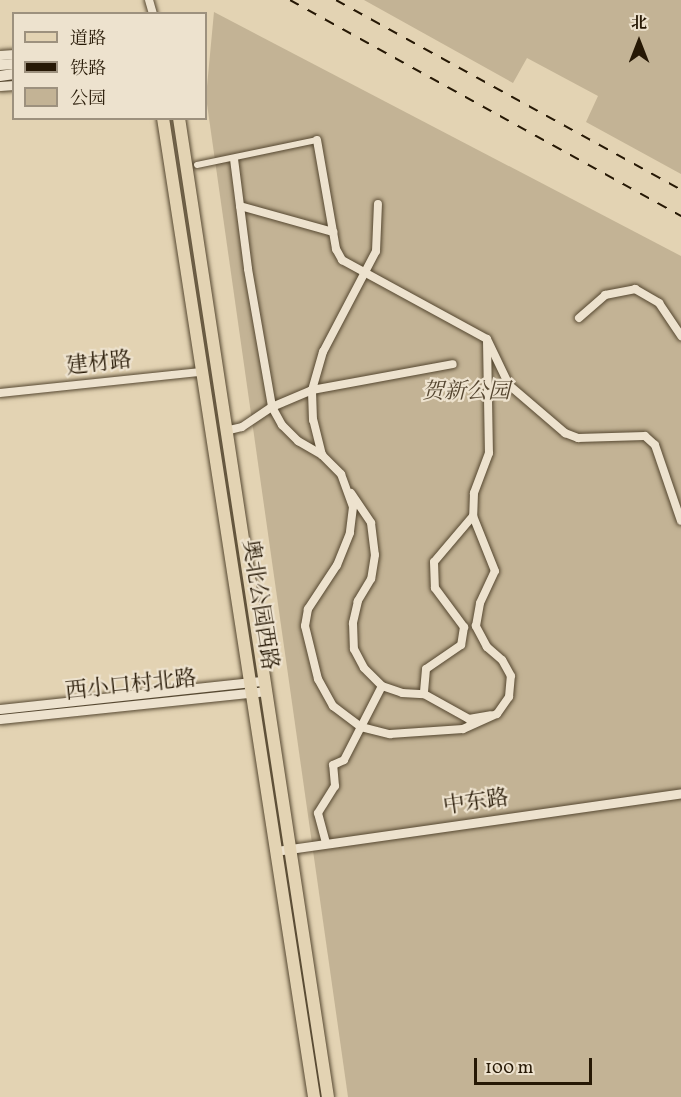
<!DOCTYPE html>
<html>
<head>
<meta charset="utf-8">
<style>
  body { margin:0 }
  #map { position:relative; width:681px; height:1097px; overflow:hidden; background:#e3d3b3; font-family:Vollkorn,"Noto Serif SC",serif }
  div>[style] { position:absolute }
  .green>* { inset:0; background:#c3b395 }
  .roads { filter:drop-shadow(0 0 2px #554730) drop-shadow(0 0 2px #554730) }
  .pedestrian>* { height:6px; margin:-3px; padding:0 3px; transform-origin:3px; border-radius:3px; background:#ede2ce }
  .minor>* { height:8px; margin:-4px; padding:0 4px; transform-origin:4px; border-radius:4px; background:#ede2ce }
  .tertiary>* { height:9px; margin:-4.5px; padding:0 4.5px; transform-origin:4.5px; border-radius:4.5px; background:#ede2ce }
  .secondary>* { height:10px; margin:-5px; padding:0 5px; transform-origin:5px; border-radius:5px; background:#ede2ce }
  .primary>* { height:12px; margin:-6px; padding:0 6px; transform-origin:6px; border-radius:6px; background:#e3d3b3 }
  .rail>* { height:2px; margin-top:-1px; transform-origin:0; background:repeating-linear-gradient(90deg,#261805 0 10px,transparent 0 20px) }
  span { translate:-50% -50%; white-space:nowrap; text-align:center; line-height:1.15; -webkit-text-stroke:4.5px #ede2ce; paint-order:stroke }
  .street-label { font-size:22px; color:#261805 }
  .park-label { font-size:22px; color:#554630; font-style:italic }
  .legend { position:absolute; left:12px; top:12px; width:195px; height:108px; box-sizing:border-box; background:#ede2ce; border:2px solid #9d917e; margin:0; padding:8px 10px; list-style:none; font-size:18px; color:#261805 }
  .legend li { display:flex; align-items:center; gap:12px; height:30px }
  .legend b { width:30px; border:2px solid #9d917e }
  .north { position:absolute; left:609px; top:12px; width:60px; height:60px; -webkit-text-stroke:4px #ede2ce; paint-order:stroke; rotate:0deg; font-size:16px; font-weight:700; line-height:24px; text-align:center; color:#261805 }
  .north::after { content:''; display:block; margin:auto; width:21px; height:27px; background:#261805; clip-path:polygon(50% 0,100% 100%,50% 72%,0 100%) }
  .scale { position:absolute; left:474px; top:1058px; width:118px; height:27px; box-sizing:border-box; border:3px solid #261805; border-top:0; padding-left:8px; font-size:18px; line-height:21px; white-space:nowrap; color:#261805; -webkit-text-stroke:4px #ede2ce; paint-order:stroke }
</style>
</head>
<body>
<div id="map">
  <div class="green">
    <div style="clip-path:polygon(364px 0,681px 0,681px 174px,586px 122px,598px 96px,527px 58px,513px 83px)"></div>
    <div style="clip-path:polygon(214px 12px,681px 256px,681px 1097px,348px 1097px,206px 97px)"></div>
  </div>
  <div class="roads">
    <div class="pedestrian">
      <div style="left:197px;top:165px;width:123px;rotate:-11.8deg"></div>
    </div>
    <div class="minor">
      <div style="left:149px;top:0;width:15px;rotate:74deg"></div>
      <div style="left:317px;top:140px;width:111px;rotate:80.1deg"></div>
      <div style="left:336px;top:249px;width:13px;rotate:61deg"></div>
      <div style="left:342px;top:260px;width:165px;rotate:28.6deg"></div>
      <div style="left:487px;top:339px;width:51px;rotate:64.4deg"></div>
      <div style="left:509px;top:385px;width:74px;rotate:40.6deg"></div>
      <div style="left:565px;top:433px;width:14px;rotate:21deg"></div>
      <div style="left:578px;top:438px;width:67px;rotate:-1.7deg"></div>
      <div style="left:645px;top:436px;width:13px;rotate:42deg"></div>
      <div style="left:655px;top:445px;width:80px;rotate:71.1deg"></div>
      <div style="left:234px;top:159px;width:111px;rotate:82.7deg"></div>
      <div style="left:248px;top:269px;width:140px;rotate:80.1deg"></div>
      <div style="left:272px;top:407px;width:21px;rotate:61deg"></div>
      <div style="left:282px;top:425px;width:23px;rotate:45deg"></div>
      <div style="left:298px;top:441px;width:28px;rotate:30deg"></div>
      <div style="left:322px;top:455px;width:27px;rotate:45deg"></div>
      <div style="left:341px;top:474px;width:35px;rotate:70deg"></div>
      <div style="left:353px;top:507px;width:26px;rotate:97deg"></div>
      <div style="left:350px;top:533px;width:35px;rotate:112deg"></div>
      <div style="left:337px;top:565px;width:53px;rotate:123.4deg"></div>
      <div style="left:308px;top:609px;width:17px;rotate:100deg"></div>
      <div style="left:305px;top:626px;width:55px;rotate:76.2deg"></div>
      <div style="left:318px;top:679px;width:31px;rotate:61deg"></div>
      <div style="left:333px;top:706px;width:35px;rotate:37deg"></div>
      <div style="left:361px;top:727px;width:30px;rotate:14deg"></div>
      <div style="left:390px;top:734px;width:73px;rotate:-3.9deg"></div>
      <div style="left:463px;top:729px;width:37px;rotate:-24deg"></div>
      <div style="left:497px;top:714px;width:21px;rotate:-55deg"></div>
      <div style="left:509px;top:697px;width:21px;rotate:-85deg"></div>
      <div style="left:511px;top:676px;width:18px;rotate:-119deg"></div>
      <div style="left:502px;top:660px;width:20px;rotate:-139deg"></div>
      <div style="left:487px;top:647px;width:24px;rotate:-118deg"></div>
      <div style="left:476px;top:626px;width:23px;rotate:-80deg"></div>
      <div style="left:480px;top:603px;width:35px;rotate:-65deg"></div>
      <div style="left:495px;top:571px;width:59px;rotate:-111.8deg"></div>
      <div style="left:240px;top:206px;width:97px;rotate:15.6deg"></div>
      <div style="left:579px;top:318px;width:35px;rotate:-41deg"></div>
      <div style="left:605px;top:295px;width:31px;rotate:-11deg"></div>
      <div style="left:635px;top:289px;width:28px;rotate:30deg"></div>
      <div style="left:659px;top:303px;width:40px;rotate:56deg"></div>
      <div style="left:487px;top:341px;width:112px;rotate:89deg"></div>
      <div style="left:489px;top:453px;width:43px;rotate:110.6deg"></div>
      <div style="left:474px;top:493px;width:23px;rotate:92deg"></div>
      <div style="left:473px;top:516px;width:60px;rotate:130.3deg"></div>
      <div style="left:434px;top:562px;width:26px;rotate:88deg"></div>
      <div style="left:435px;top:588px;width:49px;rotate:53.4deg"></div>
      <div style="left:464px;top:627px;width:18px;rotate:99deg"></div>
      <div style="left:461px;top:645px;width:42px;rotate:145.6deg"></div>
      <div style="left:426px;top:669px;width:25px;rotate:95deg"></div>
      <div style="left:424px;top:694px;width:51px;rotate:29.1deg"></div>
      <div style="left:469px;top:719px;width:22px;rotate:-10deg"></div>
      <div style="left:0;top:393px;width:202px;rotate:-6deg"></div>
      <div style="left:225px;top:431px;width:17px;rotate:-13deg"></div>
      <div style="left:242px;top:427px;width:36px;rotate:-34deg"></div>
      <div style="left:272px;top:407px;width:43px;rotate:-23deg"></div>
      <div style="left:312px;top:390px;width:143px;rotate:-10.4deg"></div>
      <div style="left:322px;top:455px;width:36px;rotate:-104deg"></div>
      <div style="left:313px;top:420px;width:30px;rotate:-92deg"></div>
      <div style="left:312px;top:390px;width:40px;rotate:-74deg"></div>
      <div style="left:323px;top:352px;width:114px;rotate:-62.3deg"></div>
      <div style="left:376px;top:251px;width:47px;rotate:-87.6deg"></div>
      <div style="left:351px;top:493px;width:36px;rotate:56deg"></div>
      <div style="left:371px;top:523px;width:32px;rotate:83deg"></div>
      <div style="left:375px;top:555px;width:24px;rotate:99deg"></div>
      <div style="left:371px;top:579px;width:26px;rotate:121deg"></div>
      <div style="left:358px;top:601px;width:23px;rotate:103deg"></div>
      <div style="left:353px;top:623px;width:26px;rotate:88deg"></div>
      <div style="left:354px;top:649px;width:21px;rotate:62deg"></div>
      <div style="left:364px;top:668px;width:25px;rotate:45deg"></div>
      <div style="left:382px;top:686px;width:21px;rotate:19deg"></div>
      <div style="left:402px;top:693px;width:22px;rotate:3deg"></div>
      <div style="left:326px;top:843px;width:31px;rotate:-105deg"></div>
      <div style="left:318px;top:813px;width:32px;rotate:-58deg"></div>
      <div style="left:335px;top:786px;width:21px;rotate:-95deg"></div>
      <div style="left:333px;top:765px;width:12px;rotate:-24deg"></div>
      <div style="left:344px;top:760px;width:83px;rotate:-62.8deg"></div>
    </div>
    <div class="tertiary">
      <div style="left:0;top:55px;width:14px;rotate:-4deg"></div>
      <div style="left:0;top:86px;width:14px;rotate:-4deg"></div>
      <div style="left:0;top:709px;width:265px;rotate:-6.1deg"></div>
      <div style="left:0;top:719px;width:266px;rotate:-6deg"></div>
      <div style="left:276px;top:851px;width:409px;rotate:-8.1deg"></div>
    </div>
    <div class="secondary">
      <div style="left:0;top:65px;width:14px;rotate:-4deg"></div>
      <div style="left:0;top:76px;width:14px;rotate:-8deg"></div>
    </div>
    <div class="primary">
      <div style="left:163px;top:118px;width:991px;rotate:81.23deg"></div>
      <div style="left:179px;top:118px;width:990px;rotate:81.35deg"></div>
    </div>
  </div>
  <div class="rail">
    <div style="left:290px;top:0;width:447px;rotate:28.9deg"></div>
    <div style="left:336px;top:0;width:394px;rotate:28.8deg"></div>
  </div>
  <div class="street-label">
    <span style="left:99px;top:364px;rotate:-6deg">建材路</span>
    <span style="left:259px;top:605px;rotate:81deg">奥北公园西路</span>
    <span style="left:131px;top:686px;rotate:-6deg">西小口村北路</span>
    <span style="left:476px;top:803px;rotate:-8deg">中东路</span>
  </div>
  <div class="park-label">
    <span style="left:466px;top:393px">贺新公园</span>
  </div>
  <ul class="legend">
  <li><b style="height:8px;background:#e3d3b3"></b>道路</li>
  <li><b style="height:8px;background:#261805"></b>铁路</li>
  <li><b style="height:16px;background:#c3b395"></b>公园</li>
  </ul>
  <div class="north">北</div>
  <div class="scale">100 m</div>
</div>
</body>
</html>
